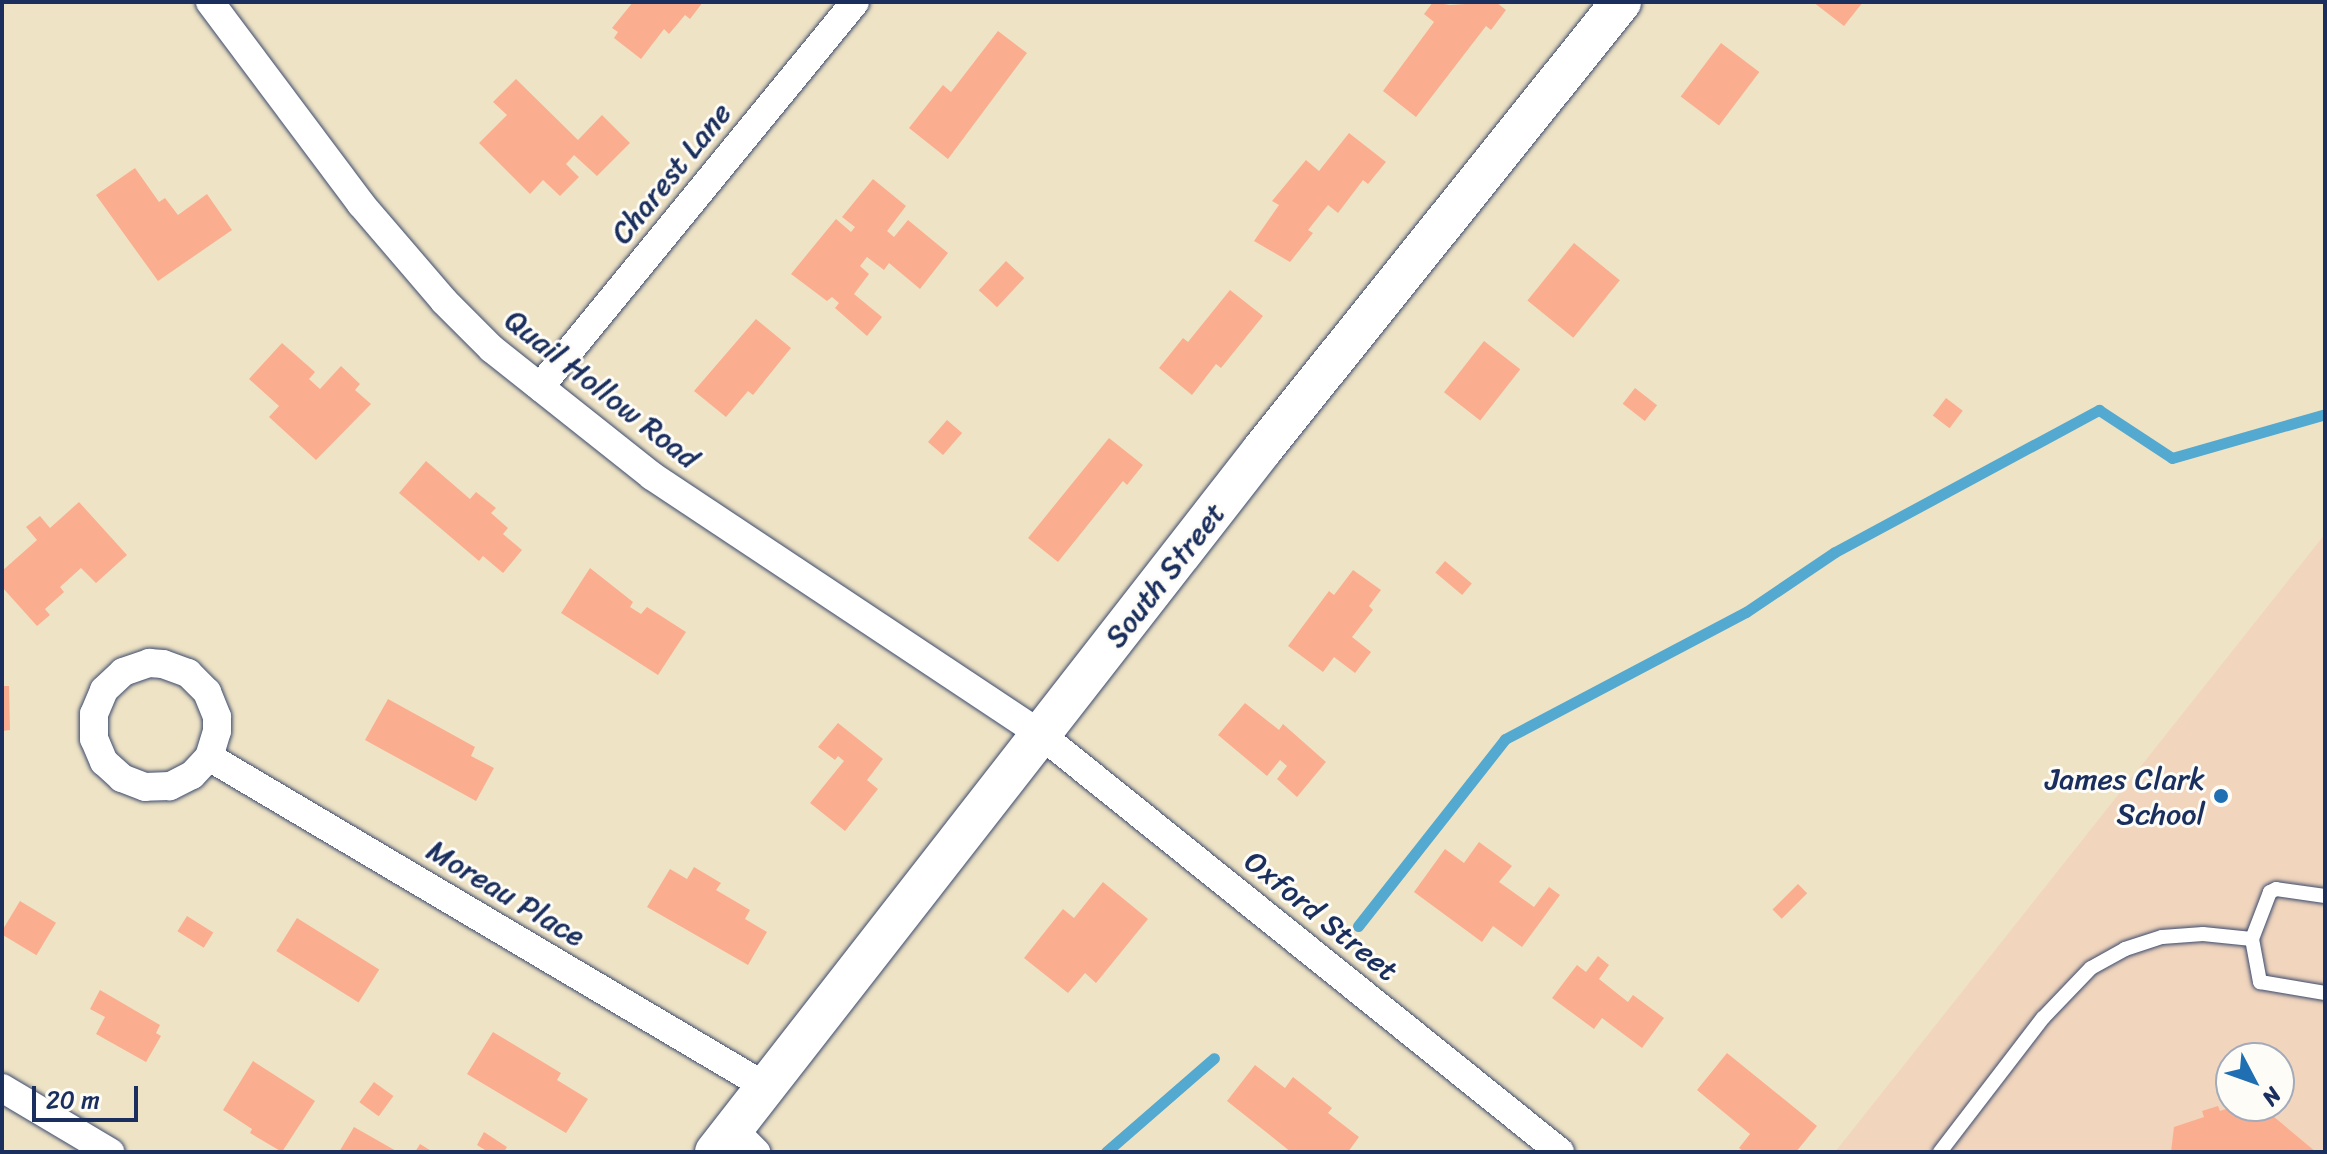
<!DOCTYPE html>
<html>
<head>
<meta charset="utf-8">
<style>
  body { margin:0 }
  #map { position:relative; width:2327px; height:1154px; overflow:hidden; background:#efe3c5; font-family:Sriracha,sans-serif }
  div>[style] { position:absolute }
  .built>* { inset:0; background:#f1d5bd }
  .stream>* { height:11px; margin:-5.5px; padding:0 5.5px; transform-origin:5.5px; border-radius:5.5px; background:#53a9d0 }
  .building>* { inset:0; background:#fbae8f; transform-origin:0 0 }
  .roads { filter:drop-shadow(0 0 2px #3b4a6d) drop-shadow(0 0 2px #3b4a6d) }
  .lane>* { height:14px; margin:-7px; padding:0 7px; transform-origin:7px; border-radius:7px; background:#fff }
  .street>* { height:28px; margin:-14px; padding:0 14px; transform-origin:14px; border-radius:14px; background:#fff }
  .secondary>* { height:40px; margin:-20px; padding:0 20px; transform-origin:20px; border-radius:20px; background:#fff }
  .dots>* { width:22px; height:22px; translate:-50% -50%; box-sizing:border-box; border:4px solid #fdfcf7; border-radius:50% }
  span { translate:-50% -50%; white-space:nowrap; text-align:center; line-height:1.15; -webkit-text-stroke:6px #fdfcf7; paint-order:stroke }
  .street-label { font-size:30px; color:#1b2f5e }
  .poi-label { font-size:30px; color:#1b2f5e }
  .right { translate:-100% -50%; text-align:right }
  .frame { position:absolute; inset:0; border:4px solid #1b2f5e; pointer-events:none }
  .north { position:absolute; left:2215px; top:1042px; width:80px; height:80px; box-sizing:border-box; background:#fdfcf7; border:2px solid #a3aaba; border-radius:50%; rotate:131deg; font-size:22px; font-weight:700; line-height:32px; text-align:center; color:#1b2f5e }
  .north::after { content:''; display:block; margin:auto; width:28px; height:36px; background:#1f6fb2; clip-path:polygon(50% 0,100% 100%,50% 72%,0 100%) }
  .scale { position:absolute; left:32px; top:1086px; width:106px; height:36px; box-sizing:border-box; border:4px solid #1b2f5e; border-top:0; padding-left:10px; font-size:24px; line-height:28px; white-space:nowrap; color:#1b2f5e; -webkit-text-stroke:6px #fdfcf7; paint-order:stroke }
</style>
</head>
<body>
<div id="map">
  <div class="built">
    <div style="clip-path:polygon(evenodd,2325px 534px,2325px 1152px,1835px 1152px,2325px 534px,2231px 1058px,2279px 1058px,2279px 1106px,2231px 1106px,2231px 1058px)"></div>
  </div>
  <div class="stream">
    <div style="left:1358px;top:926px;width:238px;rotate:-51.8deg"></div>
    <div style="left:1505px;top:739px;width:272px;rotate:-27.8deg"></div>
    <div style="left:1746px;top:612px;width:107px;rotate:-34deg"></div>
    <div style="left:1835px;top:552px;width:300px;rotate:-28.3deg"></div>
    <div style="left:2099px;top:410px;width:87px;rotate:33.3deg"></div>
    <div style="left:2172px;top:458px;width:159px;rotate:-16deg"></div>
    <div style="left:1106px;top:1152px;width:143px;rotate:-41deg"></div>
  </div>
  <div class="building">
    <div style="clip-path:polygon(633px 2px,703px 2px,690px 19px,685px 15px,669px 34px,664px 29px,641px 59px,614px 38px,618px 32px,612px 28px)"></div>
    <div style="clip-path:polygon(1433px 2px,1450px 5px,1496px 2px,1506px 10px,1491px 30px,1486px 26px,1416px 117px,1383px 91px,1434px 22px,1424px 14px)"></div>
    <div style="clip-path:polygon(1813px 2px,1863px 2px,1844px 26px)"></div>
    <div style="clip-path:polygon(998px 31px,1027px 53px,948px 159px,909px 128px,943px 85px,951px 92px)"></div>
    <div style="left:1721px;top:43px;width:48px;height:67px;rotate:37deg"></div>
    <div style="clip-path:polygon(516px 79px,578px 140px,602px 115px,630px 143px,597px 176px,574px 155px,566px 164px,579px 177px,560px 196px,543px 180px,530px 194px,479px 143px,507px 115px,493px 102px)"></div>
    <div style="clip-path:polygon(1349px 133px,1386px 162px,1368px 184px,1363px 180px,1338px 213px,1328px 205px,1308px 230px,1313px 233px,1290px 262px,1254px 241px,1279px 205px,1272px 201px,1306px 160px,1319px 171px)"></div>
    <div style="clip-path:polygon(135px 168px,159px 202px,165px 198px,178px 215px,207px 194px,232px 230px,158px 281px,96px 195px)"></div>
    <div style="clip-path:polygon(873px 179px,906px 206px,887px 231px,894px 237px,908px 220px,948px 253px,920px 289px,889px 263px,884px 270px,867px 257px,860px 266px,869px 274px,854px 294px,882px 317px,867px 336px,835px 308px,839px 303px,832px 297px,827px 301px,791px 274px,836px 219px,851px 232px,855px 227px,842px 217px)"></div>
    <div style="left:1574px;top:243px;width:59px;height:74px;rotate:39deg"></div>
    <div style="left:1006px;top:261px;width:25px;height:40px;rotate:43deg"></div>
    <div style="clip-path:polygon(1230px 290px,1263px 316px,1221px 368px,1216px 364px,1192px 395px,1159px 368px,1183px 338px,1188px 342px)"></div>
    <div style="clip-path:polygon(756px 319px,791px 348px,753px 395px,748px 391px,726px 417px,694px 391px)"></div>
    <div style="left:1484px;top:341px;width:46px;height:65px;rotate:38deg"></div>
    <div style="clip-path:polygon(282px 343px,315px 372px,309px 379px,320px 389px,341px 366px,360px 384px,355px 390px,371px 404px,316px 460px,269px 417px,279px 406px,249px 379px)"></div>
    <div style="left:1635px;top:388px;width:28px;height:20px;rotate:38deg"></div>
    <div style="left:1946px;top:398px;width:21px;height:22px;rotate:37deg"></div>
    <div style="left:947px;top:420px;width:20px;height:29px;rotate:41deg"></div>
    <div style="clip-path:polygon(1109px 438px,1143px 465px,1127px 485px,1123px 481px,1058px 562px,1028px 538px)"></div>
    <div style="clip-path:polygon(426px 461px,470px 499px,476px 492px,496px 508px,491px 513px,508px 528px,503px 534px,522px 550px,503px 573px,483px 556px,479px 561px,399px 493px)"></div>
    <div style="clip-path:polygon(79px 502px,127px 555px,96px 583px,81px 568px,60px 587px,64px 592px,45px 609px,50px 615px,37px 626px,2px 587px,2px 571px,37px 540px,26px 527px,40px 516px,50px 528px)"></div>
    <div style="left:1445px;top:561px;width:35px;height:15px;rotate:40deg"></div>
    <div style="clip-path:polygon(590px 568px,633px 602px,630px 607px,641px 614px,647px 607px,686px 632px,658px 675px,561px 613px)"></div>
    <div style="clip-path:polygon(1353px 570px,1381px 590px,1369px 606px,1373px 610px,1352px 637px,1371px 652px,1355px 673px,1334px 657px,1323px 672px,1288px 646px,1329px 591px,1334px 595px)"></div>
    <div style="clip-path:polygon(2px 686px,9px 686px,10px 730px,2px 731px)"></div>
    <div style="clip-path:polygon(388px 699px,475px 747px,471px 756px,494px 768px,476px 801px,365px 740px)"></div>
    <div style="clip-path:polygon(1245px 703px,1279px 730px,1283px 724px,1326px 762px,1297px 797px,1277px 779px,1287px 766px,1280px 760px,1267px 776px,1218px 735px)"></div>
    <div style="clip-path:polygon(838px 723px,883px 759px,867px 780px,878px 789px,845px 831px,810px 803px,844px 761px,838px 756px,835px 760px,818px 747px)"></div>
    <div style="clip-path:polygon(1479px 842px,1512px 866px,1499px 882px,1534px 907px,1549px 887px,1560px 895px,1522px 947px,1493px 926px,1482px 942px,1414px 892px,1445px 849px,1464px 863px)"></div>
    <div style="clip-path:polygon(694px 867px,721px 883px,716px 890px,750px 910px,745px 919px,767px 932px,748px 965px,647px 907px,670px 869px,687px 879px)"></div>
    <div style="clip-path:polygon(1103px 882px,1148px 919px,1096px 983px,1085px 973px,1068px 993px,1024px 958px,1063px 909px,1074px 918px)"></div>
    <div style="left:1798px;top:884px;width:13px;height:36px;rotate:45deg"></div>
    <div style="left:20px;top:901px;width:42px;height:38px;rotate:31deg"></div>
    <div style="left:187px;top:916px;width:31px;height:18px;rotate:32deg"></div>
    <div style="left:297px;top:918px;width:97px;height:39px;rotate:32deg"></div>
    <div style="clip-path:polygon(1598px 956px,1609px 965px,1599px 979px,1628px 1002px,1633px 995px,1664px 1018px,1642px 1048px,1602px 1018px,1594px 1029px,1552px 998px,1577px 965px,1586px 972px)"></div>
    <div style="clip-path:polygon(100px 990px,160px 1025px,156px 1033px,161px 1036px,146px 1062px,96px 1034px,105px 1017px,90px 1009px)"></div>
    <div style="clip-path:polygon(493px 1032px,561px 1073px,557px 1080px,588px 1099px,566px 1133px,467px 1074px)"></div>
    <div style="clip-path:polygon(1727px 1053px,1817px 1126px,1796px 1152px,1744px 1152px,1739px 1148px,1750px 1134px,1697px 1090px)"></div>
    <div style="clip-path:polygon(253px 1061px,315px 1101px,282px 1152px,250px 1133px,252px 1129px,223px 1110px)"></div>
    <div style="clip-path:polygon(1255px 1065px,1285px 1088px,1293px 1077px,1332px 1108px,1328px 1113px,1359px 1137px,1348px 1152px,1291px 1152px,1227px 1101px)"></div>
    <div style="left:374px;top:1082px;width:24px;height:25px;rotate:36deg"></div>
    <div style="clip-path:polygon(2218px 1106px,2220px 1111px,2234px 1106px,2261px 1106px,2316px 1152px,2171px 1152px,2174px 1127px,2204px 1117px,2202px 1111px)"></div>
    <div style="clip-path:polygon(354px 1127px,398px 1152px,339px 1152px)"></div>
    <div style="clip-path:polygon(484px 1132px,507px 1147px,504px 1152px,488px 1152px,477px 1145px)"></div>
    <div style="clip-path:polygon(420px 1144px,433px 1152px,415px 1152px)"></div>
  </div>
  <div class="roads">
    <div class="lane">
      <div style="left:2325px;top:896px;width:49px;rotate:-171.9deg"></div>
      <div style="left:2276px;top:889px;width:7px;rotate:153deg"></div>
      <div style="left:2270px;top:892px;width:50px;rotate:111deg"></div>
      <div style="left:2252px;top:939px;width:44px;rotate:79.5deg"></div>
      <div style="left:2260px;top:982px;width:66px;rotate:9.6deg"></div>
      <div style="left:1940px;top:1152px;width:169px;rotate:-52.5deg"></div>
      <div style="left:2043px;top:1018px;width:69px;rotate:-46.2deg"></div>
      <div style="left:2091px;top:968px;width:39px;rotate:-29deg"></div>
      <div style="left:2125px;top:949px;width:39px;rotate:-18deg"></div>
      <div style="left:2162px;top:937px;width:41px;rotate:-4.2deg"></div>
      <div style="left:2203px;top:934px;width:49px;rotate:5.8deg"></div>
    </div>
    <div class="street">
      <div style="left:210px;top:2px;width:252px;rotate:53.2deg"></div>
      <div style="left:361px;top:204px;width:128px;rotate:49.4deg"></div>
      <div style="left:444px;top:301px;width:68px;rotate:45deg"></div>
      <div style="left:492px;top:349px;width:204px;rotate:38.4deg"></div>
      <div style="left:652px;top:476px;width:466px;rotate:33.6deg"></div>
      <div style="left:1040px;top:734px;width:667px;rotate:38.79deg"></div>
      <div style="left:540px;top:387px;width:497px;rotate:-50.7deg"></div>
      <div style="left:209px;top:757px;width:25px;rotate:133deg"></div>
      <div style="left:192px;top:775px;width:25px;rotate:153deg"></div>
      <div style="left:170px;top:786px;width:25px;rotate:178deg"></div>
      <div style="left:145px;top:787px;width:25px;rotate:-159deg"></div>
      <div style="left:122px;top:778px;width:24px;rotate:-138deg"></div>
      <div style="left:104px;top:762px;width:25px;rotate:-113deg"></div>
      <div style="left:94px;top:739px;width:25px;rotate:-90deg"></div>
      <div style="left:94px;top:714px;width:26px;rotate:-67deg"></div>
      <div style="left:104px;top:690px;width:26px;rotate:-43deg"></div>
      <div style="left:123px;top:672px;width:28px;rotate:-19deg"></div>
      <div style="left:149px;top:663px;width:14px;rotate:4deg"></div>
      <div style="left:163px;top:664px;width:27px;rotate:20deg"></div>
      <div style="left:188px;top:673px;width:27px;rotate:45deg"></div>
      <div style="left:207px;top:692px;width:27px;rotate:68deg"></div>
      <div style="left:217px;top:717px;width:14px;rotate:90deg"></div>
      <div style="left:217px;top:731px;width:27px;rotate:107deg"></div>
      <div style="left:209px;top:757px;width:650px;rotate:30.63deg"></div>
      <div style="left:2px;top:1088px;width:126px;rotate:30.7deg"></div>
      <div style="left:733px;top:1129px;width:33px;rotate:45deg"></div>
    </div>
    <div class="secondary">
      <div style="left:715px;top:1152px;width:890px;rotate:-52.07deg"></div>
      <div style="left:1262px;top:450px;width:574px;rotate:-51.29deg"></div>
    </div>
  </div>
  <div class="dots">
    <div style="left:2221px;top:796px;background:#1f6fb2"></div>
  </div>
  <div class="street-label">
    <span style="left:671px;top:173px;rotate:-51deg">Charest Lane</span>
    <span style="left:602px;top:389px;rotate:38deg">Quail Hollow Road</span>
    <span style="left:1165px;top:575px;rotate:-52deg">South Street</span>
    <span style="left:506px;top:893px;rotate:31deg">Moreau Place</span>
    <span style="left:1321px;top:916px;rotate:39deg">Oxford Street</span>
  </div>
  <div class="poi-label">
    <span class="right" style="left:2205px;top:796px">James Clark<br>School</span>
  </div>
  <div class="frame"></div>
  <div class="north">N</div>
  <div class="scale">20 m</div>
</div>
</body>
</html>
